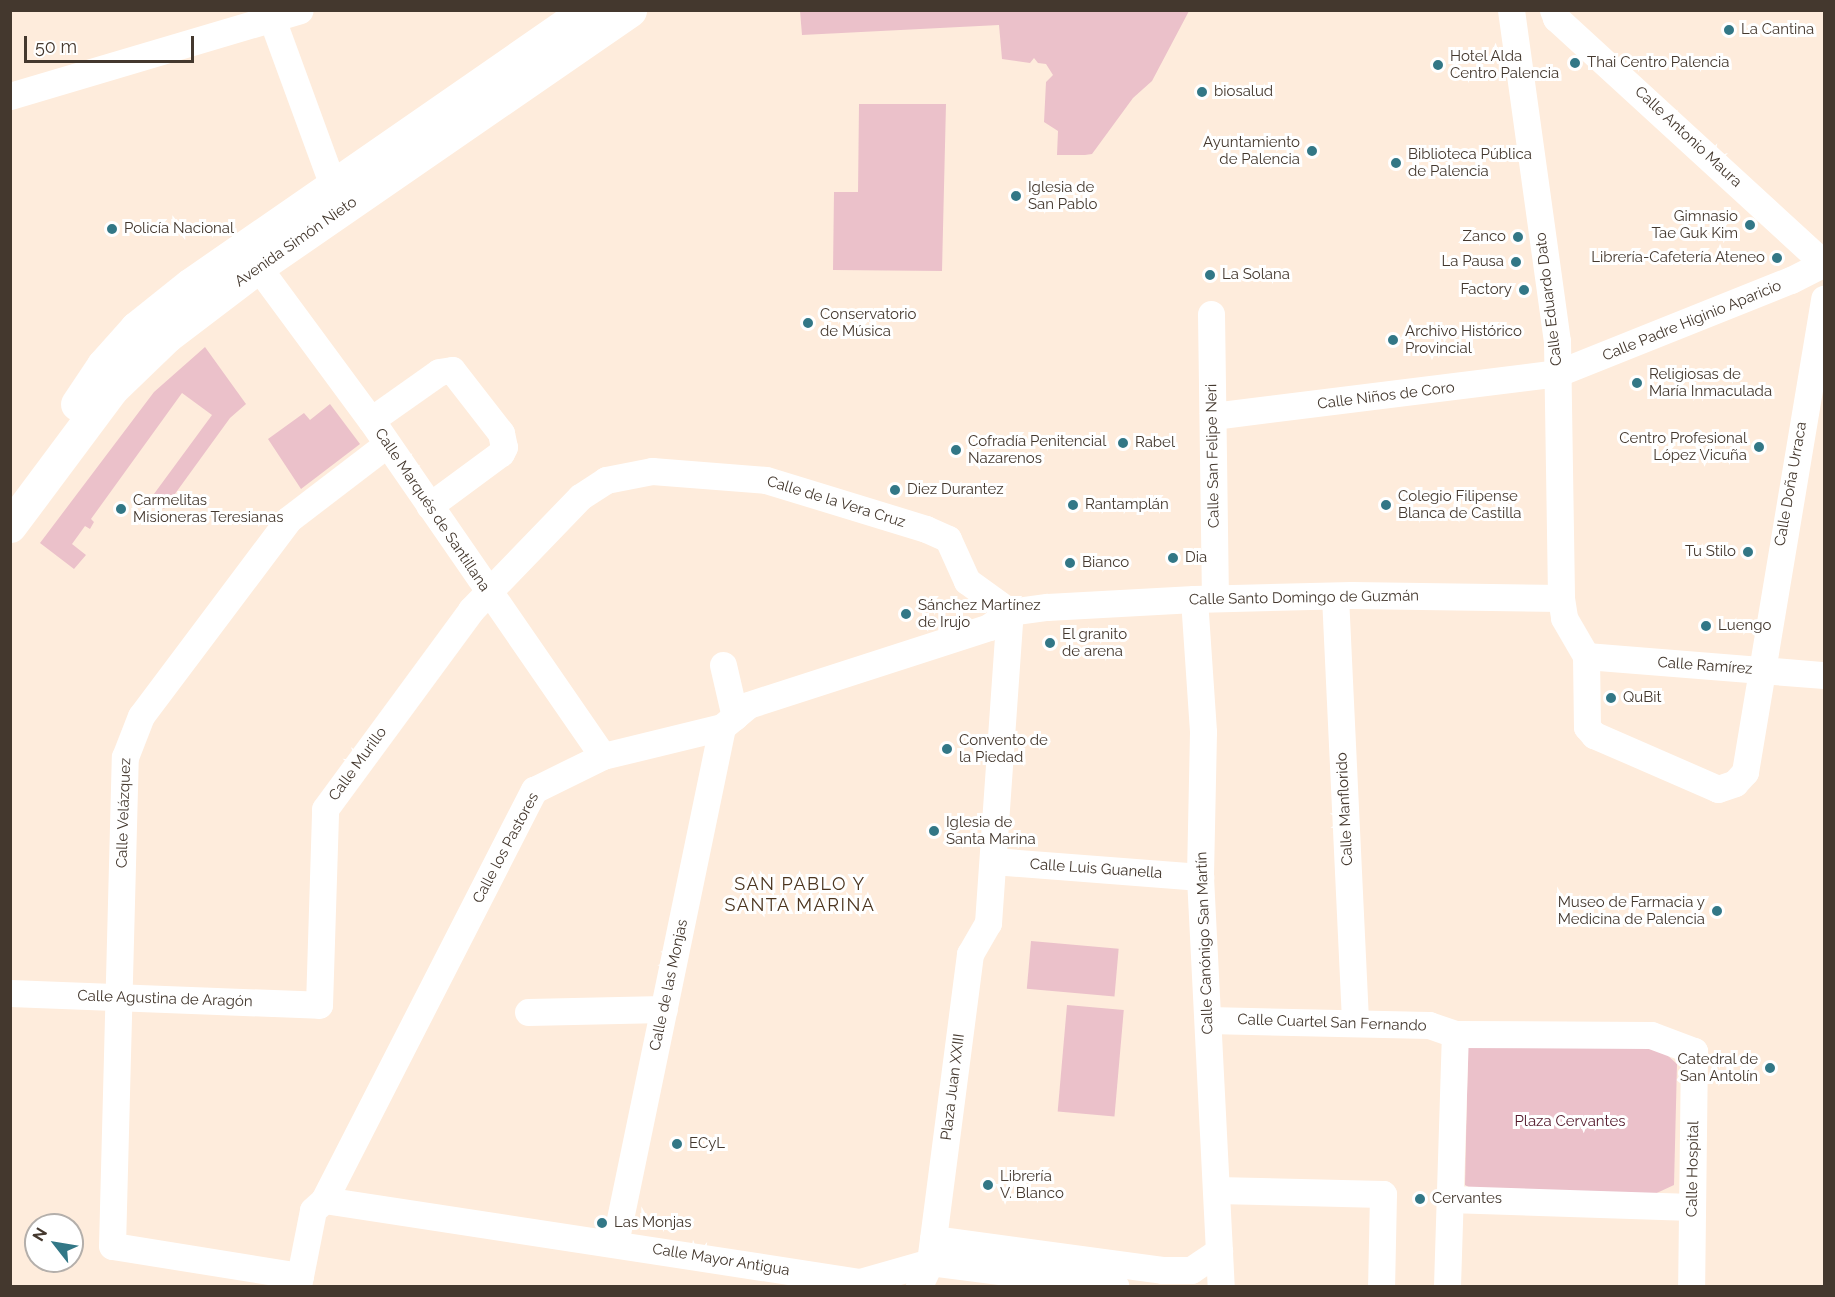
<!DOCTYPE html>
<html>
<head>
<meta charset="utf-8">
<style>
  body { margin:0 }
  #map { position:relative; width:1835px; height:1297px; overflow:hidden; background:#feecdc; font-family:Raleway,sans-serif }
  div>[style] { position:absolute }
  .green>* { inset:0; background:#ebc1ca; transform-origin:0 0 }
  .street>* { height:27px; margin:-13.5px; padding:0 13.5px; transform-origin:13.5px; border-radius:13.5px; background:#fff }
  .secondary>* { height:33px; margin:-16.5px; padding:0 16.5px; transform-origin:16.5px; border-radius:16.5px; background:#fff }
  .dots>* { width:16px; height:16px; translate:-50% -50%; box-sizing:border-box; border:3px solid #fff; border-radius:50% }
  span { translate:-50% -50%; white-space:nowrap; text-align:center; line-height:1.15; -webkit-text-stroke:6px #fff; paint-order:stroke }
  .poi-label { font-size:15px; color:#44382e }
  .left { translate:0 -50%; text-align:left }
  .right { translate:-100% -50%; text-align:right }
  .street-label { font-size:15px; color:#44382e }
  .park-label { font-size:15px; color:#541a2c }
  .quarter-label { font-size:18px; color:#4c351f; letter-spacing:1.5px }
  .frame { position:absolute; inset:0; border:12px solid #44382e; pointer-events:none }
  .north { position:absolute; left:24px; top:1213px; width:60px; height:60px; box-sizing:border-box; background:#fff; border:2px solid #b4afab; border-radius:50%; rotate:301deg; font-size:16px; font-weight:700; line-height:24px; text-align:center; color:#44382e }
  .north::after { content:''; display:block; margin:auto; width:21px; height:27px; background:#327786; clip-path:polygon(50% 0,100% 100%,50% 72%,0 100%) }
  .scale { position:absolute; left:24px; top:36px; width:170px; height:27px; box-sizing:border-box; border:3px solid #44382e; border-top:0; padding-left:8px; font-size:18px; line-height:21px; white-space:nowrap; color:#44382e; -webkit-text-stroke:4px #fff; paint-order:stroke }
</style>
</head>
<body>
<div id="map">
  <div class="green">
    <div style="clip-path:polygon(800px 11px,800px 10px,1189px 11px,1152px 81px,1133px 98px,1092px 154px,1085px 155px,1057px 155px,1058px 131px,1044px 122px,1046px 82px,1053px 75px,1046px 64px,1038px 63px,1034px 58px,1030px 63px,1002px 59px,999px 25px,802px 35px)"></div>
    <div style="clip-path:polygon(859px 104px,946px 104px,942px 271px,833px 270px,834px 192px,858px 192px)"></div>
    <div style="clip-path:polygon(205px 347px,246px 404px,230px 418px,164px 509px,151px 498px,212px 415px,182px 393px,91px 519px,94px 522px,90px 529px,85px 526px,72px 544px,86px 555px,74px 569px,40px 543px,154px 392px)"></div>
    <div style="clip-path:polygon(330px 404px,360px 444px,301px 489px,268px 439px,304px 413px,310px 420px)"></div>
    <div style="left:1031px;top:941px;width:88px;height:48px;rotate:5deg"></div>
    <div style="left:1067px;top:1005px;width:57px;height:107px;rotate:5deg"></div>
    <div style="clip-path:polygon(1472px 1046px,1651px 1046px,1666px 1054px,1677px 1064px,1674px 1185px,1646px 1198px,1487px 1197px,1465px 1185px,1468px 1048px)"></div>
  </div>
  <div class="street">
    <div style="left:1511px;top:10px;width:334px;rotate:82.1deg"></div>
    <div style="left:1557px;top:341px;width:257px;rotate:89.1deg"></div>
    <div style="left:1561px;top:598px;width:20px;rotate:81deg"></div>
    <div style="left:1564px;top:618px;width:44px;rotate:59.9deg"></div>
    <div style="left:1553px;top:10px;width:9px;rotate:69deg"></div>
    <div style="left:1556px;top:18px;width:364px;rotate:42.5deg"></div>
    <div style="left:272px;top:19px;width:178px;rotate:69.9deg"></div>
    <div style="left:10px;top:96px;width:302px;rotate:-16.5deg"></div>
    <div style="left:258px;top:267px;width:190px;rotate:53.6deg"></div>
    <div style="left:371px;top:420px;width:408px;rotate:55.4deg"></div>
    <div style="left:1211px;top:314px;width:284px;rotate:89.2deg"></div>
    <div style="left:1213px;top:416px;width:348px;rotate:-7.1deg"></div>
    <div style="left:1558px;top:373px;width:251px;rotate:-21.8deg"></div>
    <div style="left:1791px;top:280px;width:37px;rotate:-27deg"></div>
    <div style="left:371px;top:420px;width:83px;rotate:-35.2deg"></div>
    <div style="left:439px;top:372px;width:13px;rotate:-9deg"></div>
    <div style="left:452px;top:370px;width:80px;rotate:52.1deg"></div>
    <div style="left:501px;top:433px;width:14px;rotate:78deg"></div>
    <div style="left:504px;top:447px;width:7px;rotate:117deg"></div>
    <div style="left:501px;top:453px;width:89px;rotate:143.6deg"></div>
    <div style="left:1335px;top:596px;width:426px;rotate:87.3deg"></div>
    <div style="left:1194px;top:599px;width:133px;rotate:86.1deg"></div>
    <div style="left:1203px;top:732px;width:145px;rotate:91.2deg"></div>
    <div style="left:1200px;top:877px;width:410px;rotate:87.1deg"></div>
    <div style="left:1586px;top:656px;width:71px;rotate:89.2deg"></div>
    <div style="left:1587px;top:727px;width:11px;rotate:49deg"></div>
    <div style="left:1594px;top:735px;width:135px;rotate:23.5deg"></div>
    <div style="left:1718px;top:789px;width:18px;rotate:-19deg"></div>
    <div style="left:1735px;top:783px;width:15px;rotate:-48deg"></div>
    <div style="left:1745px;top:772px;width:480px;rotate:-80.5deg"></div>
    <div style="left:1586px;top:656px;width:239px;rotate:4.6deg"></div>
    <div style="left:723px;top:665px;width:53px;rotate:77deg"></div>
    <div style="left:993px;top:861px;width:208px;rotate:4.4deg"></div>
    <div style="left:10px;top:993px;width:309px;rotate:2.2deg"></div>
    <div style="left:319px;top:1005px;width:196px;rotate:-88.2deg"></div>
    <div style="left:325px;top:809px;width:247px;rotate:-53.7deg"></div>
    <div style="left:471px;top:610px;width:157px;rotate:-46deg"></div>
    <div style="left:580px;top:497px;width:31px;rotate:-33deg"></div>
    <div style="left:606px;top:480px;width:47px;rotate:-11.1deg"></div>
    <div style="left:652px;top:471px;width:114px;rotate:4.5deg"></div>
    <div style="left:766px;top:480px;width:167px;rotate:17deg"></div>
    <div style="left:926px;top:529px;width:24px;rotate:24deg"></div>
    <div style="left:948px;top:539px;width:46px;rotate:65.7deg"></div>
    <div style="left:967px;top:581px;width:53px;rotate:35.8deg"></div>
    <div style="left:528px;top:1012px;width:136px;rotate:-1.3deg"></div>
    <div style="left:1208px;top:1020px;width:221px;rotate:1.3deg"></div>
    <div style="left:1429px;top:1025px;width:28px;rotate:19deg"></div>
    <div style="left:1216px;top:1190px;width:167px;rotate:1.4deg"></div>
    <div style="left:1383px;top:1194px;width:92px;rotate:91.2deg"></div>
    <div style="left:1449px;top:1199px;width:243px;rotate:1.9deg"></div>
    <div style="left:324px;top:1200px;width:542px;rotate:8.7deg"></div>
    <div style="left:860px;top:1282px;width:73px;rotate:-15.9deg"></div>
    <div style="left:930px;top:1262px;width:187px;rotate:7.4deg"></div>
    <div style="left:933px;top:1239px;width:231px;rotate:7.7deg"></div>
    <div style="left:1162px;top:1270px;width:29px"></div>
    <div style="left:1191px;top:1270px;width:34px;rotate:-34deg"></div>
    <div style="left:615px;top:1243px;width:527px;rotate:-78.28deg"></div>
    <div style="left:300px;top:1276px;width:190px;rotate:-170.9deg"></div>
    <div style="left:112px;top:1246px;width:489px;rotate:-88.5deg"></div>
    <div style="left:125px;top:757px;width:44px;rotate:-68.7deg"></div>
    <div style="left:141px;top:716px;width:246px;rotate:-53.1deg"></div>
    <div style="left:289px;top:519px;width:123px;rotate:-37.4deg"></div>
    <div style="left:298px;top:1286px;width:77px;rotate:-78.8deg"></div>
    <div style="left:313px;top:1210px;width:15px;rotate:-42deg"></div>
    <div style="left:324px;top:1200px;width:461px;rotate:-62.9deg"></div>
    <div style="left:534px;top:790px;width:77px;rotate:-26.2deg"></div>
    <div style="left:603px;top:756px;width:122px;rotate:-13.7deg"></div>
    <div style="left:722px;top:727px;width:34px;rotate:-40deg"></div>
    <div style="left:748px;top:705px;width:253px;rotate:-17.9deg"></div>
    <div style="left:989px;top:627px;width:26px;rotate:-36deg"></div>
    <div style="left:1010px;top:612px;width:37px;rotate:-8deg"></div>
    <div style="left:1047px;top:607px;width:147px;rotate:-3.1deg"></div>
    <div style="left:1194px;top:599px;width:157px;rotate:-1.5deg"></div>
    <div style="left:1351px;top:595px;width:210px;rotate:0.8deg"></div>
    <div style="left:919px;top:1286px;width:26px;rotate:-65deg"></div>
    <div style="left:930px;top:1262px;width:311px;rotate:-82.6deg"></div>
    <div style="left:970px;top:954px;width:36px;rotate:-60deg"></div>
    <div style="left:988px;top:923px;width:312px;rotate:-86deg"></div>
    <div style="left:1447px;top:1286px;width:252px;rotate:-88.2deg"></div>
    <div style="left:1455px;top:1034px;width:196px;rotate:0.3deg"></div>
    <div style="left:1651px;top:1035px;width:46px;rotate:20.4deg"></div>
    <div style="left:1694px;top:1051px;width:235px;rotate:90.7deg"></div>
  </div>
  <div class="secondary">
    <div style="left:77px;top:404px;width:47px;rotate:-56.3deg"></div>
    <div style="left:103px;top:365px;width:50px;rotate:-48.3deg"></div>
    <div style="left:136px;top:328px;width:70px;rotate:-38.7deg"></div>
    <div style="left:191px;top:284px;width:481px;rotate:-34.7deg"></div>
    <div style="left:10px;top:526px;width:171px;rotate:-53.3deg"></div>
    <div style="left:112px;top:389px;width:76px;rotate:-43.9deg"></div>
    <div style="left:167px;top:336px;width:114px;rotate:-37.2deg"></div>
    <div style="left:258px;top:267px;width:452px;rotate:-34.6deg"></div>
  </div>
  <div class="dots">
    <div style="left:1729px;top:30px;background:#327786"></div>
    <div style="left:1575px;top:63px;background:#327786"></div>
    <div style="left:1438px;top:65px;background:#327786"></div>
    <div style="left:1202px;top:92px;background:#327786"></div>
    <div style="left:1312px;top:151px;background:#327786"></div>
    <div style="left:1396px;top:163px;background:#327786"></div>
    <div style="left:1016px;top:196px;background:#327786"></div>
    <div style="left:1750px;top:225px;background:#327786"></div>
    <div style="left:112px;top:229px;background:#327786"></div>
    <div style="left:1518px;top:237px;background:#327786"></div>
    <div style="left:1777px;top:258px;background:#327786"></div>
    <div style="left:1516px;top:262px;background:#327786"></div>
    <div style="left:1210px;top:275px;background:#327786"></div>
    <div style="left:1524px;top:290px;background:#327786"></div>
    <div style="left:808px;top:323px;background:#327786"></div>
    <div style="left:1393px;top:340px;background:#327786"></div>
    <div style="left:1637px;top:383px;background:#327786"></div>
    <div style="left:1123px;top:443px;background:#327786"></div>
    <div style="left:1759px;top:447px;background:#327786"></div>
    <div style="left:956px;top:450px;background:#327786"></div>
    <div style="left:895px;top:490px;background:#327786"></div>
    <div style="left:1073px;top:505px;background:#327786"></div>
    <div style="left:1386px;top:505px;background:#327786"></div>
    <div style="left:121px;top:509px;background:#327786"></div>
    <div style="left:1748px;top:552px;background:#327786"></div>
    <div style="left:1173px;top:558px;background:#327786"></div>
    <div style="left:1070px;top:563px;background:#327786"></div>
    <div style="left:906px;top:614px;background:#327786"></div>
    <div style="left:1706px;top:626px;background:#327786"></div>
    <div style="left:1050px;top:643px;background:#327786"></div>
    <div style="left:1611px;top:698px;background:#327786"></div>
    <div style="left:947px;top:749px;background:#327786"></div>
    <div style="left:934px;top:831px;background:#327786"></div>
    <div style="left:1717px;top:911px;background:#327786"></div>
    <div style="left:1770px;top:1068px;background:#327786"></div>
    <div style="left:677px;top:1144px;background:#327786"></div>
    <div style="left:988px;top:1185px;background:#327786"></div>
    <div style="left:1420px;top:1199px;background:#327786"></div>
    <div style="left:602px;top:1223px;background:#327786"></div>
  </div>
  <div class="poi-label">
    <span class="left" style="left:1741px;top:30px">La Cantina</span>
    <span class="left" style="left:1450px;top:65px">Hotel Alda<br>Centro Palencia</span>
    <span class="left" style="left:1587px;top:63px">Thai Centro Palencia</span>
    <span class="left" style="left:1214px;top:92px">biosalud</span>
    <span class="right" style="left:1300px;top:151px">Ayuntamiento<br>de Palencia</span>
    <span class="left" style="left:1408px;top:163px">Biblioteca Pública<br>de Palencia</span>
    <span class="left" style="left:1028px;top:196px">Iglesia de<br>San Pablo</span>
    <span class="right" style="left:1738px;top:225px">Gimnasio<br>Tae Guk Kim</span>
    <span class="left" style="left:124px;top:229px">Policía Nacional</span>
    <span class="right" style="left:1506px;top:237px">Zanco</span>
    <span class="right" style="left:1765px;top:258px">Librería-Cafetería Ateneo</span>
    <span class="right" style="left:1504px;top:262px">La Pausa</span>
    <span class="left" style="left:1222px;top:275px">La Solana</span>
    <span class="right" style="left:1512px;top:290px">Factory</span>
    <span class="left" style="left:820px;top:323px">Conservatorio<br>de Música</span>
    <span class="left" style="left:1405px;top:340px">Archivo Histórico<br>Provincial</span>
    <span class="left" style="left:1649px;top:383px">Religiosas de<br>María Inmaculada</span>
    <span class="right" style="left:1747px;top:447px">Centro Profesional<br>López Vicuña</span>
    <span class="left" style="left:968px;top:450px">Cofradía Penitencial<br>Nazarenos</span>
    <span class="left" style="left:1135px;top:443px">Rabel</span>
    <span class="left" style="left:907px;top:490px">Diez Durantez</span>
    <span class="left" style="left:1398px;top:505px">Colegio Filipense<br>Blanca de Castilla</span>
    <span class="left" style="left:133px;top:509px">Carmelitas<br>Misioneras Teresianas</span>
    <span class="left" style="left:1085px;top:505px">Rantamplán</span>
    <span class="right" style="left:1736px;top:552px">Tu Stilo</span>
    <span class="left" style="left:1185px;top:558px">Dia</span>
    <span class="left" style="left:1082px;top:563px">Bianco</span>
    <span class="left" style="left:918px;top:614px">Sánchez Martínez<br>de Irujo</span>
    <span class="left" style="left:1718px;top:626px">Luengo</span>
    <span class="left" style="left:1062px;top:643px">El granito<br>de arena</span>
    <span class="left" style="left:1623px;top:698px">QuBit</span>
    <span class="left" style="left:959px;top:749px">Convento de<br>la Piedad</span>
    <span class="left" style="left:946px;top:831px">Iglesia de<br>Santa Marina</span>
    <span class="right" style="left:1705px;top:911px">Museo de Farmacia y<br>Medicina de Palencia</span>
    <span class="right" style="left:1758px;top:1068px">Catedral de<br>San Antolín</span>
    <span class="left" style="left:689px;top:1144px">ECyL</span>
    <span class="left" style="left:1000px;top:1185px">Librería<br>V. Blanco</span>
    <span class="left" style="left:1432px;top:1199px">Cervantes</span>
    <span class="left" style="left:614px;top:1223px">Las Monjas</span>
  </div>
  <div class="street-label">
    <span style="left:1688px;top:137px;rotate:43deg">Calle Antonio Maura</span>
    <span style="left:296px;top:242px;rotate:-35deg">Avenida Simón Nieto</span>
    <span style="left:1549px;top:299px;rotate:-97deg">Calle Eduardo Dato</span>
    <span style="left:1692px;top:321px;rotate:-22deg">Calle Padre Higinio Aparicio</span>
    <span style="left:1386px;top:396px;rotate:-7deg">Calle Niños de Coro</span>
    <span style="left:1213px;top:456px;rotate:-91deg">Calle San Felipe Neri</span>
    <span style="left:1791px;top:484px;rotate:-80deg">Calle Doña Urraca</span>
    <span style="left:836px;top:502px;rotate:17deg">Calle de la Vera Cruz</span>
    <span style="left:432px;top:510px;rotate:56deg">Calle Marqués de Santillana</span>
    <span style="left:1304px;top:598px;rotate:-1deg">Calle Santo Domingo de Guzmán</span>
    <span style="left:1705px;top:666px;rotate:4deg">Calle Ramírez</span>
    <span style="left:358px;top:764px;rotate:-54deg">Calle Murillo</span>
    <span style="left:1345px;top:809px;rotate:-93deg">Calle Manflorido</span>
    <span style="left:124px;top:813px;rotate:-88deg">Calle Velázquez</span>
    <span style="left:506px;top:848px;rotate:-62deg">Calle los Pastores</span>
    <span style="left:1096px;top:869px;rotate:4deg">Calle Luis Guanella</span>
    <span style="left:1205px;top:943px;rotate:-92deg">Calle Canónigo San Martín</span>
    <span style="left:669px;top:985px;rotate:-78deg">Calle de las Monjas</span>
    <span style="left:165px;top:999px;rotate:2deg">Calle Agustina de Aragón</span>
    <span style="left:1332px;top:1023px;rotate:2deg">Calle Cuartel San Fernando</span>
    <span style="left:953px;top:1087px;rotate:-83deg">Plaza Juan XXIII</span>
    <span style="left:1693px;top:1169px;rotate:-89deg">Calle Hospital</span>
    <span style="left:721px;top:1260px;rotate:9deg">Calle Mayor Antigua</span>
  </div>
  <div class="park-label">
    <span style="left:1570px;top:1122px">Plaza Cervantes</span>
  </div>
  <div class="quarter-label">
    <span style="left:800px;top:895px">SAN PABLO Y<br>SANTA MARINA</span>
  </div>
  <div class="frame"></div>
  <div class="north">N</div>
  <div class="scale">50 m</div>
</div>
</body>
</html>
